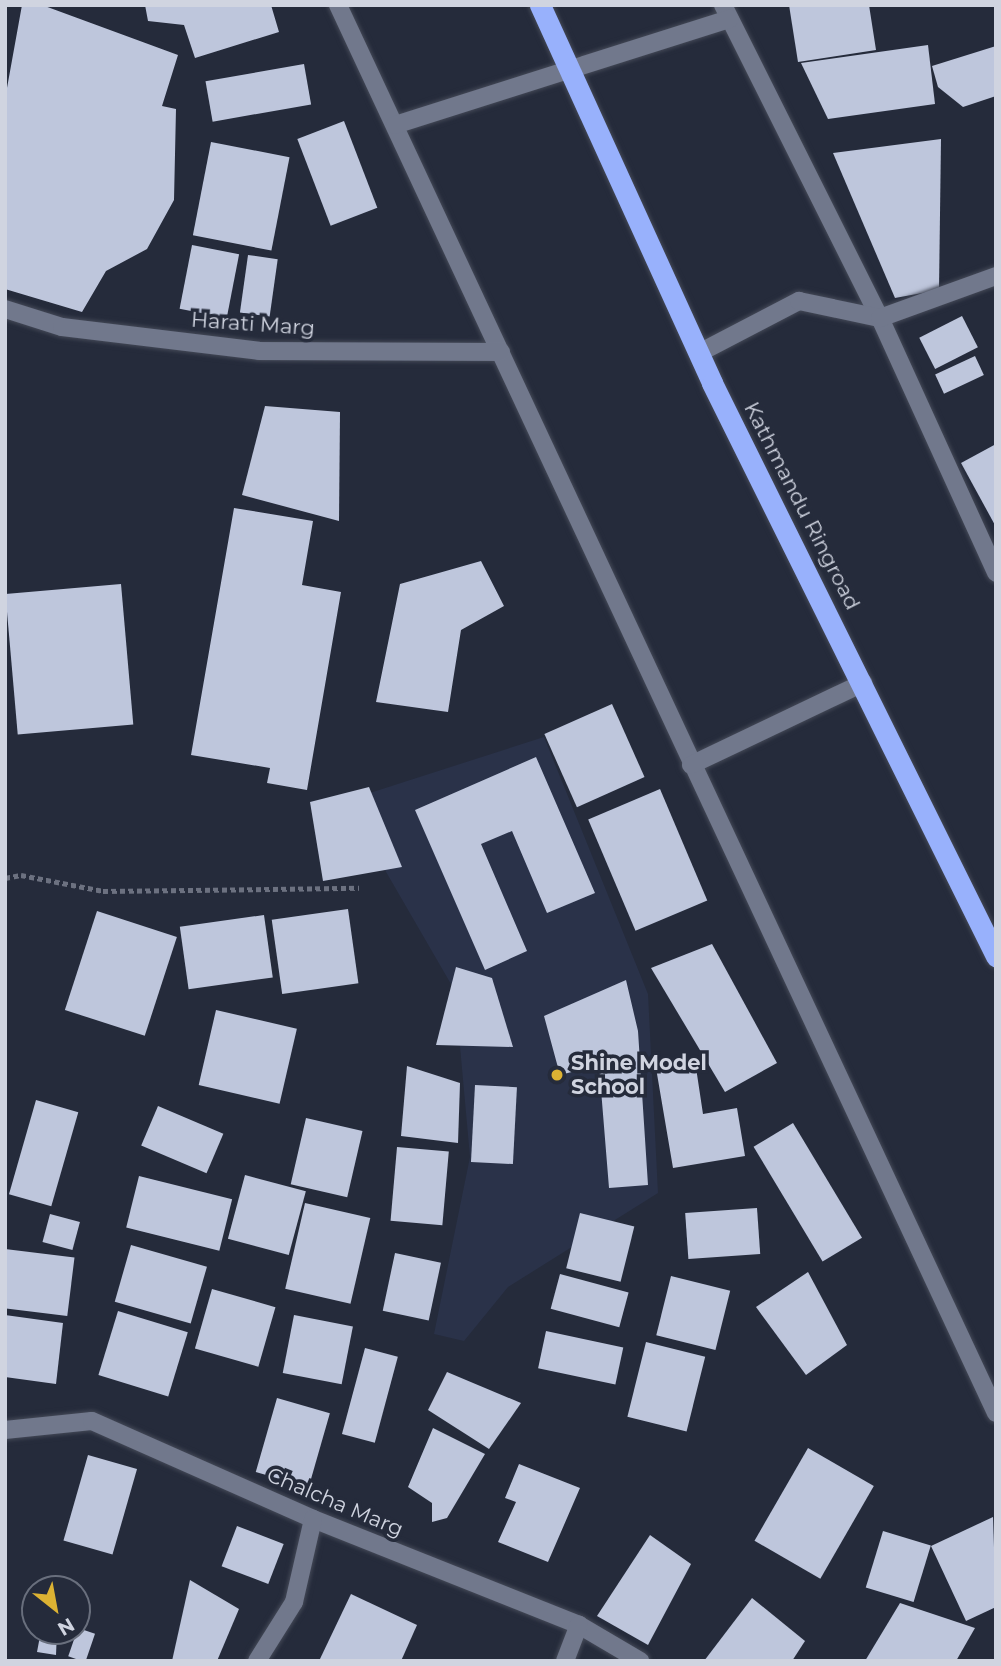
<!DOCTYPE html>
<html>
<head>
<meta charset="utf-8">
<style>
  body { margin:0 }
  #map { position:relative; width:1001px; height:1666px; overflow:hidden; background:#252b3b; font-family:Montserrat,sans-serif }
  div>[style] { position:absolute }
  .built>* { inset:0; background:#2a3249 }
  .building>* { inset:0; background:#bec6dc; transform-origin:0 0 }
  .path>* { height:4.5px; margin-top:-2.25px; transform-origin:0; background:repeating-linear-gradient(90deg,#6c7180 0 5px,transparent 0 8.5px) }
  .roads { filter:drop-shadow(0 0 2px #444957) drop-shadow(0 0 2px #444957) }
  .minor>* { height:18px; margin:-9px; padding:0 9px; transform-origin:9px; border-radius:9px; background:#71788c }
  .highway>* { height:21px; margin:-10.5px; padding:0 10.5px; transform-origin:10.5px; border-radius:10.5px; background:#98b1fc }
  .dots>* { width:19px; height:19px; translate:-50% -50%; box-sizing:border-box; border:4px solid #252b3b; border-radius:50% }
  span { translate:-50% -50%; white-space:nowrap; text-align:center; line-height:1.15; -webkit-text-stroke:7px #252b3b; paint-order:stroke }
  .street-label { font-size:21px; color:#d0d4e0 }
  .poi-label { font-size:21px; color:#d0d4e0; font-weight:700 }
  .left { translate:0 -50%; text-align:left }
  .frame { position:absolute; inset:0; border:7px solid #d0d4e0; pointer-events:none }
  .north { position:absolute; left:21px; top:1575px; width:70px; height:70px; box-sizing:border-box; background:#252b3b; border:2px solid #696f7d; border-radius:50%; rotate:149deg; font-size:19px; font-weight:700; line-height:28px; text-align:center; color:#d0d4e0 }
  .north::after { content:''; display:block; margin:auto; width:24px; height:32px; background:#dcb233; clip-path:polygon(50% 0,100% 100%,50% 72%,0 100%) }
</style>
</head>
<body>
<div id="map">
  <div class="built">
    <div style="clip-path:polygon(544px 737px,648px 994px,658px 1193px,508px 1287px,464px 1341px,434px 1334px,470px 1157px,455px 991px,345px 801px)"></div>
  </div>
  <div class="building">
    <div style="clip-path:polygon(22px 5px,42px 5px,178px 55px,162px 106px,176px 109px,174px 200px,147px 249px,106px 271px,82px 312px,5px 289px,5px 99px)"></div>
    <div style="clip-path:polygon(145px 5px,271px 5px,279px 32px,195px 58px,184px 25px,148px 21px)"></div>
    <div style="clip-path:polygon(789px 5px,869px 5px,876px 50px,798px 62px)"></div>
    <div style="clip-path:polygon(928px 45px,935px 104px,828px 119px,801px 63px)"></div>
    <div style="clip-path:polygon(996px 46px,996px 96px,963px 107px,938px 87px,932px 66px)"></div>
    <div style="left:304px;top:64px;width:41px;height:100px;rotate:80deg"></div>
    <div style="left:344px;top:121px;width:93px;height:50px;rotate:69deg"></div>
    <div style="clip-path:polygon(941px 139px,939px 290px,895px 298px,833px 153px)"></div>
    <div style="left:211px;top:142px;width:80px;height:95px;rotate:11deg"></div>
    <div style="left:192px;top:245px;width:48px;height:65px;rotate:11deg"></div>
    <div style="left:248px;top:255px;width:30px;height:58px;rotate:8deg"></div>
    <div style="left:962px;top:316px;width:35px;height:48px;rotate:63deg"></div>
    <div style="left:975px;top:356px;width:21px;height:44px;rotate:65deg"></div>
    <div style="clip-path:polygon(265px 406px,340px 412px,339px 521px,242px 495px)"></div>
    <div style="clip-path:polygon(996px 444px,996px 527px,961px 463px)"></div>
    <div style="clip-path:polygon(234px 508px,313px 521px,302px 585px,341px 592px,307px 790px,267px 783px,270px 768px,191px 755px)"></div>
    <div style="clip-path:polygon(481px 561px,504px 606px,461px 630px,448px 712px,376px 702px,400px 584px)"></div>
    <div style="left:121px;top:584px;width:141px;height:116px;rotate:85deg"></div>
    <div style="left:612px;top:704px;width:80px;height:74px;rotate:66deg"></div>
    <div style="clip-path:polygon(536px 757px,595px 893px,547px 913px,512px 831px,481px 844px,527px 951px,485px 970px,415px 810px)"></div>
    <div style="clip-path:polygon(369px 787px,402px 867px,323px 881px,310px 802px)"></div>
    <div style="left:660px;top:789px;width:121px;height:78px;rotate:67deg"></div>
    <div style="left:348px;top:909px;width:75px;height:77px;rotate:82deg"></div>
    <div style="left:97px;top:911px;width:84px;height:104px;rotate:18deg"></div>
    <div style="left:264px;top:915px;width:63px;height:85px;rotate:82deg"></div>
    <div style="clip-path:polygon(712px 944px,777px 1063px,725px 1092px,651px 968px)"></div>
    <div style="clip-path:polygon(456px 967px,492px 978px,513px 1047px,436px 1045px)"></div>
    <div style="clip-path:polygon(626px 980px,638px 1031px,648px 1185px,609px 1188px,599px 1065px,560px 1075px,544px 1016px)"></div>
    <div style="left:216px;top:1010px;width:83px;height:77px;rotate:13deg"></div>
    <div style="clip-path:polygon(695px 1061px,703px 1114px,737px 1108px,745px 1156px,673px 1168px,656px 1068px)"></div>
    <div style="clip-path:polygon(407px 1066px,460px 1083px,458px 1143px,401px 1136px)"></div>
    <div style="left:475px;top:1085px;width:42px;height:77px;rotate:3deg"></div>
    <div style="left:36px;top:1100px;width:44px;height:98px;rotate:16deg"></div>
    <div style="left:158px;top:1106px;width:71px;height:43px;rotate:23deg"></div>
    <div style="left:306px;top:1118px;width:58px;height:68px;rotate:13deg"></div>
    <div style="left:793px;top:1123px;width:134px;height:46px;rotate:59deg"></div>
    <div style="left:397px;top:1147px;width:52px;height:74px;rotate:5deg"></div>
    <div style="left:245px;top:1175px;width:63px;height:66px;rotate:15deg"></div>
    <div style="left:139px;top:1176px;width:96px;height:53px;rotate:14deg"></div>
    <div style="left:305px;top:1203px;width:67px;height:88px;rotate:13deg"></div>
    <div style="left:757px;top:1208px;width:46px;height:72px;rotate:86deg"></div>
    <div style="left:580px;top:1213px;width:56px;height:57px;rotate:14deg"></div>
    <div style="left:50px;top:1214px;width:31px;height:29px;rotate:15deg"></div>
    <div style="left:131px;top:1245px;width:79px;height:59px;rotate:16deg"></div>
    <div style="left:5px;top:1249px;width:70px;height:59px;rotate:7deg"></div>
    <div style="left:395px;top:1253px;width:47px;height:59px;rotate:12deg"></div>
    <div style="clip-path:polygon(808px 1272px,847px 1345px,806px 1375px,756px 1307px)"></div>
    <div style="left:560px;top:1274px;width:71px;height:36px;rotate:15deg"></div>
    <div style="left:671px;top:1276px;width:61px;height:61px;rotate:14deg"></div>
    <div style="left:212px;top:1289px;width:66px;height:62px;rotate:16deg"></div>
    <div style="left:118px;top:1311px;width:73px;height:67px;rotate:17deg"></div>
    <div style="clip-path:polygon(5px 1315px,63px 1323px,56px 1384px,5px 1377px)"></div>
    <div style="left:294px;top:1315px;width:60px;height:59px;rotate:11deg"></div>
    <div style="left:546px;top:1331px;width:79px;height:38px;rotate:12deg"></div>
    <div style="left:646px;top:1342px;width:61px;height:77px;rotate:14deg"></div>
    <div style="left:365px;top:1348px;width:34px;height:89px;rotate:15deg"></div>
    <div style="clip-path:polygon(447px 1372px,521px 1403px,489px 1449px,428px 1410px)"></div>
    <div style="left:277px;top:1398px;width:55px;height:77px;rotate:16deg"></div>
    <div style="clip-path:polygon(433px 1428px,485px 1454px,447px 1518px,432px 1522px,432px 1503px,408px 1487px)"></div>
    <div style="left:808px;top:1448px;width:76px;height:107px;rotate:30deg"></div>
    <div style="left:88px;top:1455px;width:51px;height:89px;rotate:16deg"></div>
    <div style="clip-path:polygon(519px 1464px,580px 1488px,548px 1562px,498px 1542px,516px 1502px,505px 1498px)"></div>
    <div style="clip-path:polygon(993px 1517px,996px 1607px,966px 1621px,931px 1546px)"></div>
    <div style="left:237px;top:1526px;width:50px;height:43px;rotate:21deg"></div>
    <div style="left:883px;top:1531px;width:50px;height:59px;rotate:17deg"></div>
    <div style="clip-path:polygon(650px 1535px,691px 1564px,648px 1645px,597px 1616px)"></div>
    <div style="clip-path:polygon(190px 1580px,239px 1609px,217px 1661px,172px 1661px)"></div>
    <div style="clip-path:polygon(351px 1594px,417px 1625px,401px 1661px,319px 1661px)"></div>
    <div style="clip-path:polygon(752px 1598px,805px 1641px,792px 1661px,704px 1661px)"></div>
    <div style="clip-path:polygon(900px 1603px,975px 1628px,956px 1661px,865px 1661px)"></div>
    <div style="left:78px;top:1628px;width:18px;height:30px;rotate:19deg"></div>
    <div style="clip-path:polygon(41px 1631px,57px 1631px,56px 1655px,37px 1652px)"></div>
  </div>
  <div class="path">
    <div style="left:5px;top:878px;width:16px;rotate:-11deg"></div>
    <div style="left:21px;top:875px;width:84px;rotate:11deg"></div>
    <div style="left:103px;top:891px;width:256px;rotate:-0.7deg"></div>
  </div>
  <div class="roads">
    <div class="minor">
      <div style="left:338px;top:5px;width:1554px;rotate:64.95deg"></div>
      <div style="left:723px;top:5px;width:350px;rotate:63.4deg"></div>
      <div style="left:880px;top:318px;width:280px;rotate:65.5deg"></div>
      <div style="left:395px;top:125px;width:351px;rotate:-17.6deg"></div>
      <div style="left:5px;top:309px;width:60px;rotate:17.5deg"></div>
      <div style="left:62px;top:327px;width:198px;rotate:6.9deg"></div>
      <div style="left:259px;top:351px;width:242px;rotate:0.2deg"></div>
      <div style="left:699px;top:353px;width:113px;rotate:-27.5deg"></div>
      <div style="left:799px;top:301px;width:83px;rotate:11.9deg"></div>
      <div style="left:880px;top:318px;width:123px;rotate:-19.9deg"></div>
      <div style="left:691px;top:765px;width:191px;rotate:-25.5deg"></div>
      <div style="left:5px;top:1430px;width:87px;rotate:-5.9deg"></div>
      <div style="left:92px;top:1421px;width:242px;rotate:23.9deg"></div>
      <div style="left:313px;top:1519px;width:286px;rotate:21.7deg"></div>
      <div style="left:579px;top:1625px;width:71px;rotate:30.5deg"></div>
      <div style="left:257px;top:1661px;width:70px;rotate:-57.9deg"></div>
      <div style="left:294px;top:1602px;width:85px;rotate:-77.1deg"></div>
      <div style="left:565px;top:1661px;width:39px;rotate:-69deg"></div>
    </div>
    <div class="highway">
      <div style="left:540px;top:5px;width:415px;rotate:65.5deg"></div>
      <div style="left:712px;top:383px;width:640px;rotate:63.64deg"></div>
    </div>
  </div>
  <div class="dots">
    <div style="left:557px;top:1075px;background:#dcb233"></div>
  </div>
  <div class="street-label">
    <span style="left:253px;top:324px;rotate:4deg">Harati Marg</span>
    <span style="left:802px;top:506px;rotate:63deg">Kathmandu Ringroad</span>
    <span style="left:335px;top:1502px;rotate:23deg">Chalcha Marg</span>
  </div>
  <div class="poi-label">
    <span class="left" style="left:571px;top:1075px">Shine Model<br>School</span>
  </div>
  <div class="frame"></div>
  <div class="north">N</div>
</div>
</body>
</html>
